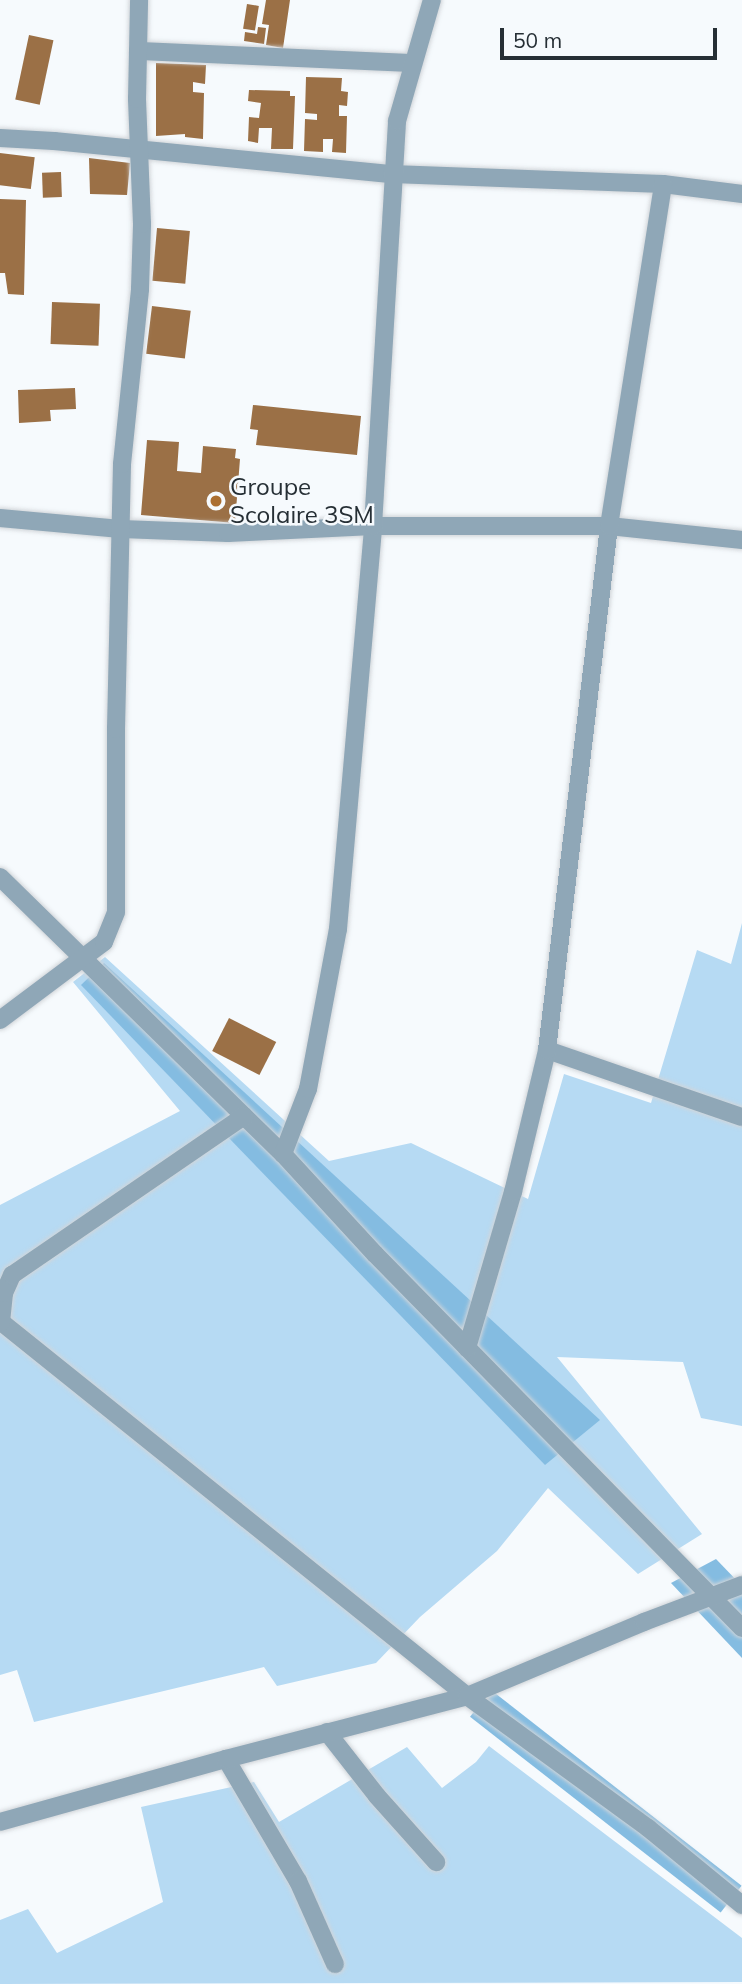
<!DOCTYPE html>
<html>
<head>
<meta charset="utf-8">
<style>
  body { margin:0 }
  #map { position:relative; width:742px; height:1984px; overflow:hidden; background:#f6fafd; font-family:Mulish,sans-serif }
  div>[style] { position:absolute }
  .green>* { inset:0; background:#b6daf3 }
  .water>* { inset:0; background:#84bce1; transform-origin:0 0 }
  .building>* { inset:0; background:#9b7046; transform-origin:0 0 }
  .roads { filter:drop-shadow(0 0 2px #d1d5d9) drop-shadow(0 0 2px #d1d5d9) }
  .street>* { height:18px; margin:-9px; padding:0 9px; transform-origin:9px; border-radius:9px; background:#8fa7b7 }
  .dots>* { width:19px; height:19px; translate:-50% -50%; box-sizing:border-box; border:4px solid #f6fafd; border-radius:50% }
  span { translate:-50% -50%; white-space:nowrap; text-align:center; line-height:1.15; -webkit-text-stroke:5px #f6fafd; paint-order:stroke }
  .poi-label { font-size:24px; color:#262f35 }
  .left { translate:0 -50%; text-align:left }
  .scale { position:absolute; left:500px; top:28px; width:217px; height:32px; box-sizing:border-box; border:4px solid #262f35; border-top:0; padding-left:9px; font-size:21px; line-height:24px; white-space:nowrap; color:#262f35; -webkit-text-stroke:5px #f6fafd; paint-order:stroke }
</style>
</head>
<body>
<div id="map">
  <div class="green">
    <div style="clip-path:polygon(742px 923px,742px 1426px,701px 1418px,683px 1362px,557px 1357px,702px 1534px,638px 1574px,548px 1488px,497px 1551px,420px 1617px,376px 1663px,277px 1686px,264px 1667px,34px 1722px,17px 1670px,0 1675px,0 1205px,180px 1111px,73px 982px,105px 957px,329px 1161px,411px 1143px,528px 1199px,564px 1074px,651px 1103px,697px 950px,731px 964px)"></div>
    <div style="clip-path:polygon(489px 1746px,742px 1938px,742px 1982px,0 1984px,0 1920px,28px 1909px,57px 1953px,163px 1902px,141px 1807px,254px 1782px,279px 1822px,407px 1747px,442px 1788px,476px 1762px)"></div>
  </div>
  <div class="water">
    <div style="clip-path:polygon(104px 963px,600px 1420px,545px 1465px,81px 985px)"></div>
    <div style="clip-path:polygon(716px 1559px,742px 1586px,742px 1658px,671px 1583px)"></div>
    <div style="left:491px;top:1690px;width:318px;height:34px;rotate:38deg"></div>
  </div>
  <div class="building">
    <div style="clip-path:polygon(266px 0,290px 0,283px 48px,266px 45px,269px 25px,262px 24px)"></div>
    <div style="left:247px;top:4px;width:12px;height:25px;rotate:9deg"></div>
    <div style="clip-path:polygon(258px 27px,266px 28px,264px 44px,244px 41px,245px 32px,257px 34px)"></div>
    <div style="left:29px;top:35px;width:25px;height:66px;rotate:12deg"></div>
    <div style="clip-path:polygon(156px 63px,206px 65px,205px 84px,193px 82px,193px 92px,204px 93px,203px 139px,185px 137px,185px 134px,156px 136px)"></div>
    <div style="clip-path:polygon(306px 77px,342px 78px,341px 91px,348px 92px,347px 106px,339px 105px,339px 116px,347px 116px,346px 153px,332px 152px,333px 139px,323px 139px,323px 152px,304px 151px,305px 119px,317px 120px,317px 114px,305px 113px)"></div>
    <div style="clip-path:polygon(249px 90px,290px 91px,290px 96px,295px 96px,293px 149px,271px 149px,272px 128px,259px 128px,258px 143px,248px 141px,249px 117px,259px 118px,261px 103px,248px 101px)"></div>
    <div style="left:0;top:153px;width:35px;height:32px;rotate:7deg"></div>
    <div style="clip-path:polygon(89px 158px,130px 163px,127px 195px,90px 194px)"></div>
    <div style="left:61px;top:172px;width:25px;height:19px;rotate:88deg"></div>
    <div style="clip-path:polygon(0 199px,26px 200px,24px 295px,8px 294px,5px 273px,0 273px)"></div>
    <div style="left:157px;top:228px;width:33px;height:53px;rotate:5deg"></div>
    <div style="left:52px;top:302px;width:48px;height:42px;rotate:2deg"></div>
    <div style="left:152px;top:306px;width:39px;height:48px;rotate:7deg"></div>
    <div style="clip-path:polygon(75px 388px,76px 409px,50px 410px,51px 421px,19px 423px,18px 390px)"></div>
    <div style="clip-path:polygon(253px 405px,361px 416px,357px 455px,256px 445px,258px 430px,250px 429px)"></div>
    <div style="clip-path:polygon(147px 440px,179px 442px,177px 471px,201px 473px,203px 446px,236px 449px,235px 458px,240px 459px,235px 523px,141px 515px)"></div>
    <div style="left:229px;top:1018px;width:53px;height:37px;rotate:27deg"></div>
  </div>
  <div class="roads">
    <div class="street">
      <div style="left:138px;top:51px;width:275px;rotate:2.5deg"></div>
      <div style="left:0;top:138px;width:54px;rotate:3.2deg"></div>
      <div style="left:54px;top:141px;width:340px;rotate:5.6deg"></div>
      <div style="left:392px;top:174px;width:271px;rotate:2.1deg"></div>
      <div style="left:663px;top:184px;width:80px;rotate:7.2deg"></div>
      <div style="left:0;top:518px;width:121px;rotate:5.2deg"></div>
      <div style="left:121px;top:529px;width:107px;rotate:2.1deg"></div>
      <div style="left:228px;top:533px;width:145px;rotate:-2.8deg"></div>
      <div style="left:373px;top:526px;width:236px"></div>
      <div style="left:609px;top:526px;width:134px;rotate:6deg"></div>
      <div style="left:0;top:877px;width:396px;rotate:44.4deg"></div>
      <div style="left:283px;top:1154px;width:136px;rotate:47.4deg"></div>
      <div style="left:375px;top:1254px;width:524px;rotate:45.54deg"></div>
      <div style="left:0;top:1020px;width:130px;rotate:-36.9deg"></div>
      <div style="left:104px;top:942px;width:32px;rotate:-68deg"></div>
      <div style="left:116px;top:912px;width:183px;rotate:-90deg"></div>
      <div style="left:116px;top:729px;width:265px;rotate:-88.7deg"></div>
      <div style="left:122px;top:464px;width:176px;rotate:-84.1deg"></div>
      <div style="left:140px;top:289px;width:65px;rotate:-88.2deg"></div>
      <div style="left:142px;top:224px;width:125px;rotate:-92.3deg"></div>
      <div style="left:137px;top:99px;width:99px;rotate:-88.8deg"></div>
      <div style="left:547px;top:1050px;width:206px;rotate:19deg"></div>
      <div style="left:283px;top:1154px;width:70px;rotate:-69deg"></div>
      <div style="left:308px;top:1089px;width:163px;rotate:-79.4deg"></div>
      <div style="left:338px;top:929px;width:405px;rotate:-85deg"></div>
      <div style="left:373px;top:526px;width:406px;rotate:-86.6deg"></div>
      <div style="left:397px;top:121px;width:126px;rotate:-73.9deg"></div>
      <div style="left:0;top:1321px;width:599px;rotate:38.76deg"></div>
      <div style="left:467px;top:1696px;width:224px;rotate:36.1deg"></div>
      <div style="left:648px;top:1828px;width:122px;rotate:39.3deg"></div>
      <div style="left:1px;top:1322px;width:29px;rotate:-84deg"></div>
      <div style="left:4px;top:1293px;width:20px;rotate:-66deg"></div>
      <div style="left:12px;top:1275px;width:281px;rotate:-34.4deg"></div>
      <div style="left:467px;top:1348px;width:163px;rotate:-73.6deg"></div>
      <div style="left:513px;top:1192px;width:146px;rotate:-76.5deg"></div>
      <div style="left:547px;top:1050px;width:528px;rotate:-83.25deg"></div>
      <div style="left:609px;top:526px;width:346px;rotate:-81deg"></div>
      <div style="left:327px;top:1732px;width:81px;rotate:52deg"></div>
      <div style="left:377px;top:1796px;width:89px;rotate:48.2deg"></div>
      <div style="left:226px;top:1759px;width:142px;rotate:59.5deg"></div>
      <div style="left:298px;top:1881px;width:91px;rotate:66deg"></div>
      <div style="left:0;top:1822px;width:235px;rotate:-15.6deg"></div>
      <div style="left:226px;top:1759px;width:249px;rotate:-14.6deg"></div>
      <div style="left:467px;top:1696px;width:192px;rotate:-22.7deg"></div>
      <div style="left:644px;top:1622px;width:105px;rotate:-20.7deg"></div>
    </div>
  </div>
  <div class="dots">
    <div style="left:216px;top:501px;background:#ab6f31"></div>
  </div>
  <div class="poi-label">
    <span class="left" style="left:230px;top:501px">Groupe<br>Scolaire 3SM</span>
  </div>
  <div class="scale">50 m</div>
</div>
</body>
</html>
